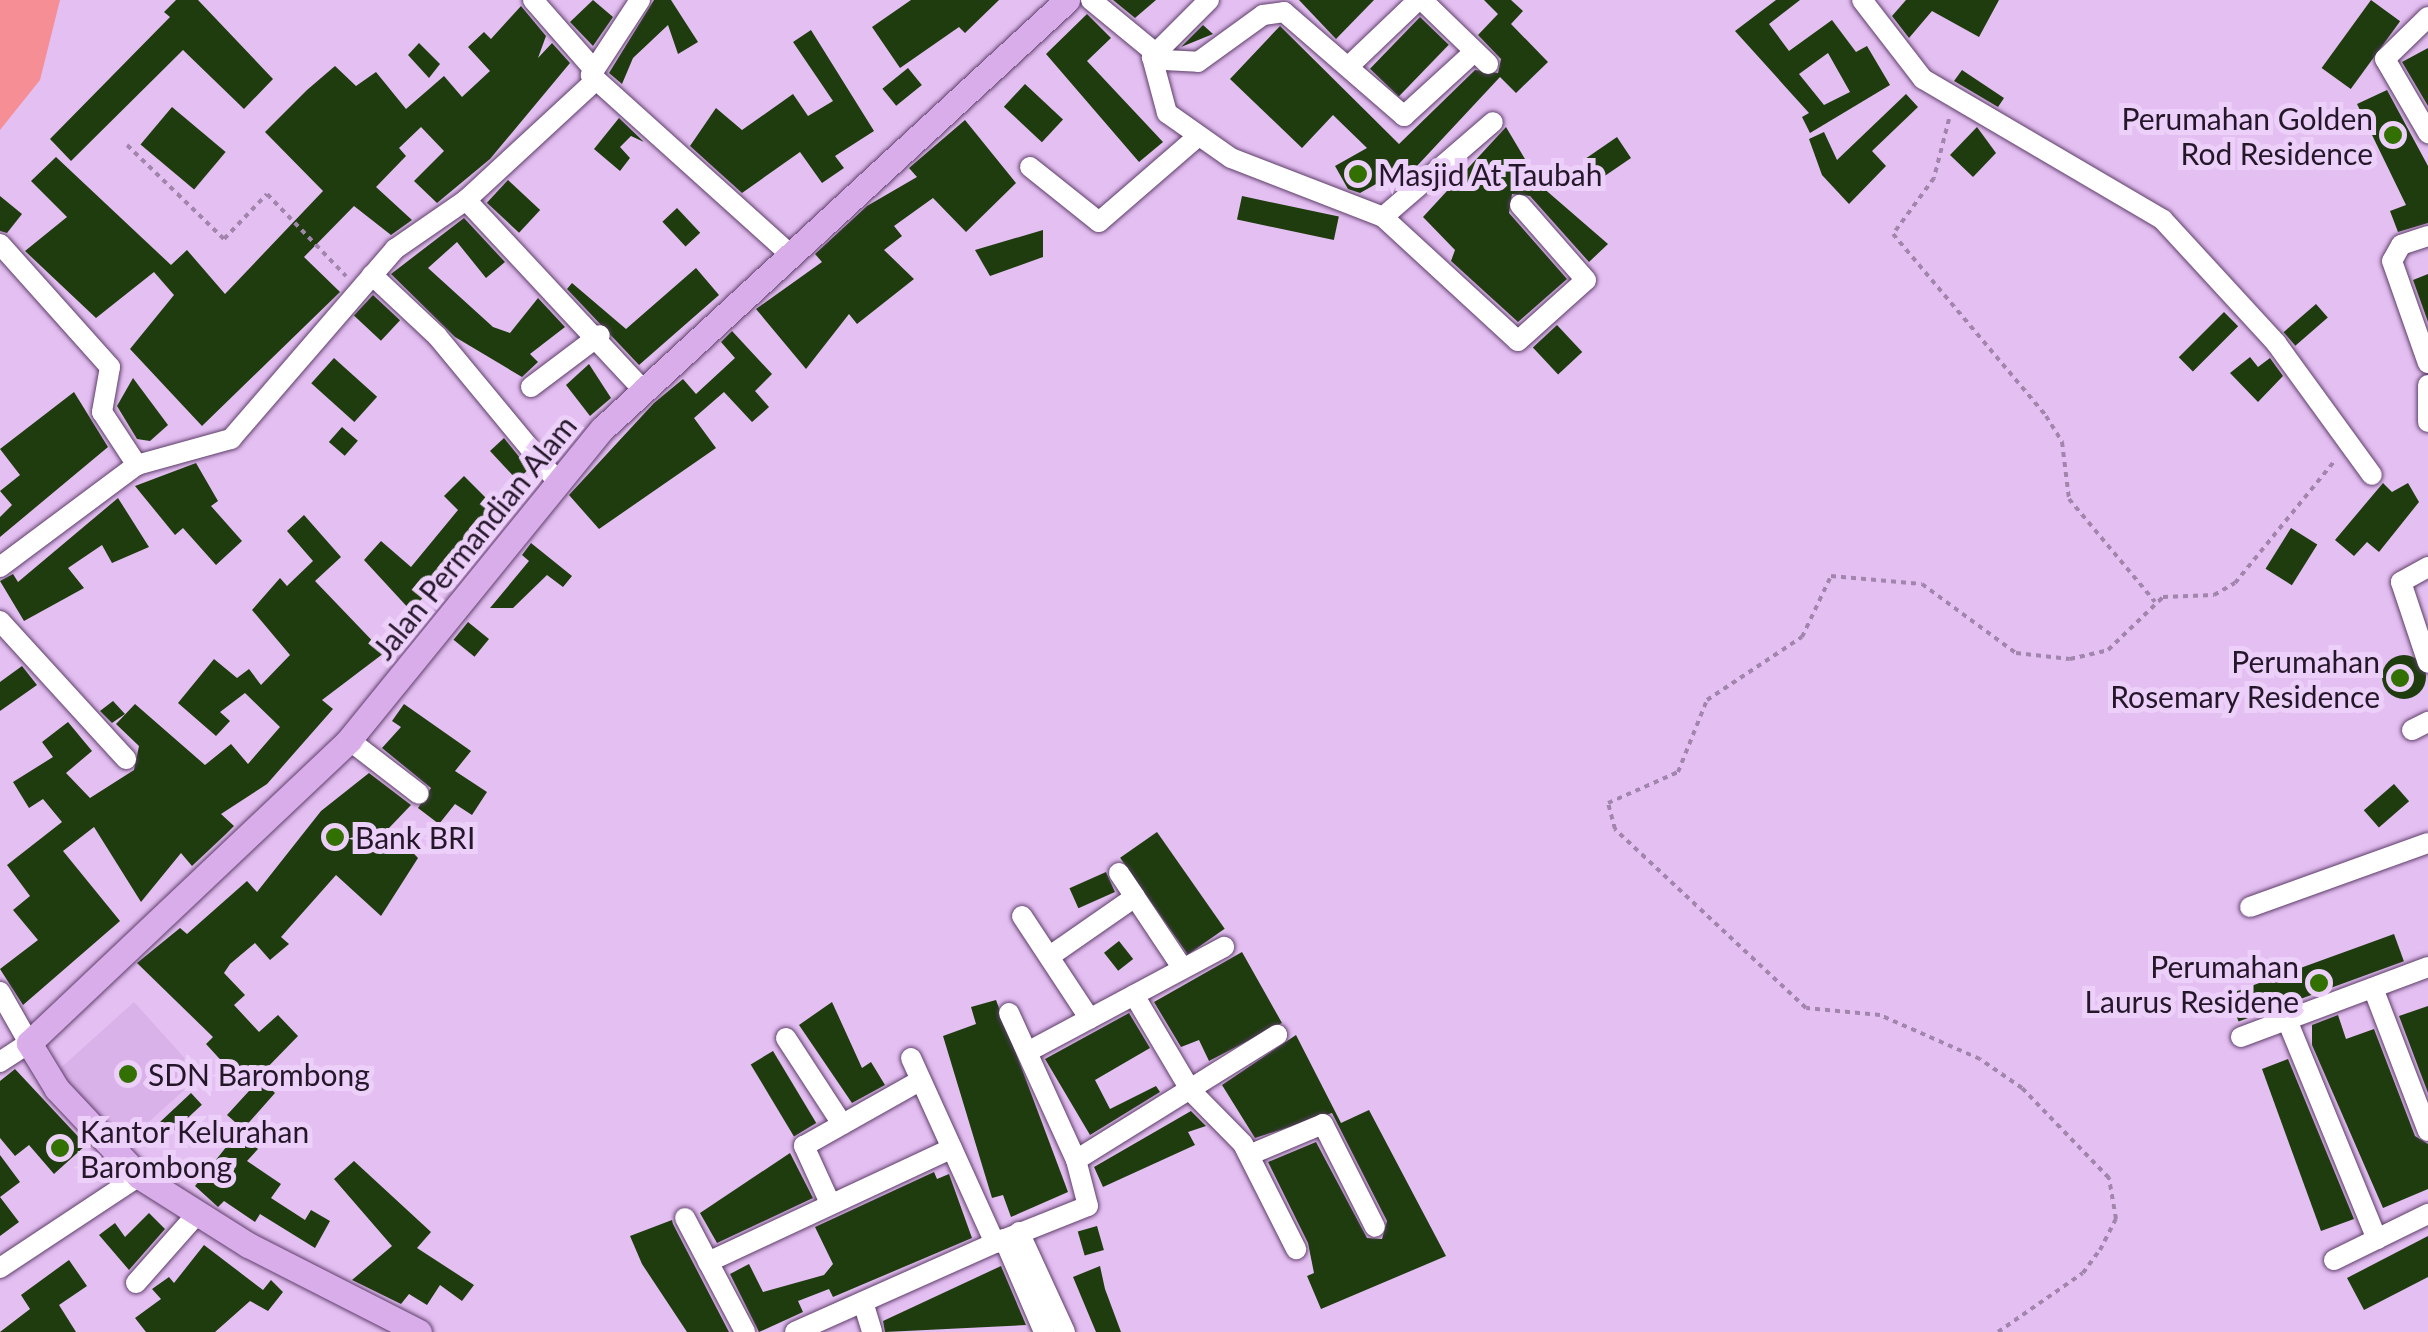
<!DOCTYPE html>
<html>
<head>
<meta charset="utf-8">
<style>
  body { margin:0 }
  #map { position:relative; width:2428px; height:1332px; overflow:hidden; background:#e4bff2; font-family:Lato,sans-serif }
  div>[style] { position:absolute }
  .built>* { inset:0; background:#dab2ea; transform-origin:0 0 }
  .water>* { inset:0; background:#f58e95 }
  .building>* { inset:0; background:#1e3c0e; transform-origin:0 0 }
  .round { border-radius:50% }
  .path>* { height:4px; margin-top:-2px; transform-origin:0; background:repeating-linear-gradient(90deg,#a185ac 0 5px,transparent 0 10px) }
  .roads { filter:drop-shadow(0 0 2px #5d3e69) drop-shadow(0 0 2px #5d3e69) }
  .minor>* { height:20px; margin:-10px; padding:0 10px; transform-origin:10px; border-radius:10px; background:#fff }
  .major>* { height:25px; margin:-12.5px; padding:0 12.5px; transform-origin:12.5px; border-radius:12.5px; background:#d9acea }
  .dots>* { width:28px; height:28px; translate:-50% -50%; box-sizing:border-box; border:5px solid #edd0f9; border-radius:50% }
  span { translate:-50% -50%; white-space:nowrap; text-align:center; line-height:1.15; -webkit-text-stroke:10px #edd0f9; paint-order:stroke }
  .poi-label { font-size:30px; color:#24172a }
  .right { translate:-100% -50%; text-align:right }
  .left { translate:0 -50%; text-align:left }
  .street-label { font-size:30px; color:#24172a }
</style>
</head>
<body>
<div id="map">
  <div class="built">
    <div style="left:134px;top:1002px;width:99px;height:105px;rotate:48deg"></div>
  </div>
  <div class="water">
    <div style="clip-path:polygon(0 0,60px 0,40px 80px,0 130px)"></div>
  </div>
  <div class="building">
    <div style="clip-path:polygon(176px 0,198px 0,273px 79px,244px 109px,183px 50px,71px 161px,50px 139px,170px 17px,164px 12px)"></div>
    <div style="clip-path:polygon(593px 0,613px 17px,593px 46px,570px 22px)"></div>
    <div style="clip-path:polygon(654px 0,671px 0,698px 42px,678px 54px,668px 25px,633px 58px,622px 84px,609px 73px)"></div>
    <div style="clip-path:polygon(911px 0,999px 0,965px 33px,959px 27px,900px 68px,872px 27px)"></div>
    <div style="clip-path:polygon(1113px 0,1156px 0,1135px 18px)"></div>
    <div style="clip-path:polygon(1299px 0,1374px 0,1336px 39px)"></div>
    <div style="clip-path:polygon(1484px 0,1511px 0,1523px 11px,1511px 24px,1548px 62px,1516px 93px,1500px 77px,1402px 182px,1394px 174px,1360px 193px,1348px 189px,1335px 166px,1367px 148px,1333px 115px,1302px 148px,1230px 79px,1280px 26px,1399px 144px,1475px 70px,1498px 73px,1501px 59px,1478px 35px,1498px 14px)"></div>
    <div style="clip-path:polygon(evenodd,1776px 0,1800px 0,1769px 24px,1789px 51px,1832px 20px,1856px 52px,1867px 46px,1890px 85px,1810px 133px,1802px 117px,1809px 113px,1735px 31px,1776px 0,1828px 53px,1850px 92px,1824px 105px,1799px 74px,1828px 53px)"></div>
    <div style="clip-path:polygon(1906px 0,1999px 0,1979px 37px,1932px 11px,1909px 38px,1892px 16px)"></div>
    <div style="left:2371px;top:0;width:36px;height:84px;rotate:36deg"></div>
    <div style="clip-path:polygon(521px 6px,546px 36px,538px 58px,552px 43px,570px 63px,490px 159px,437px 203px,414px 181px,444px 151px,421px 127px,399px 148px,406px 156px,376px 187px,412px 220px,391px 235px,354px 206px,304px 257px,340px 292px,202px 426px,130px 349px,174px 295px,154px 272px,96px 318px,25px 251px,67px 217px,31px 181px,56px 157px,171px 265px,187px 250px,225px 294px,323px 191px,265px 132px,307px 90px,335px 66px,356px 86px,376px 72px,406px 109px,444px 76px,462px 97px,490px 71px,468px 47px,484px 32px,491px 39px)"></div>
    <div style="clip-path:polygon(1087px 14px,1111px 38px,1087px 61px,1163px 142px,1139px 162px,1046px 54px)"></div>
    <div style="left:1420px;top:17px;width:40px;height:72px;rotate:44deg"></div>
    <div style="clip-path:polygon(1203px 25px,1213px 34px,1181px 47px)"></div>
    <div style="clip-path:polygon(811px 30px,874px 131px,835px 156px,844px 168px,822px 183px,800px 152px,742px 193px,690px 146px,716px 108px,742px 130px,793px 94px,808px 116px,833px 101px,793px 42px)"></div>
    <div style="clip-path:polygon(419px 43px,440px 64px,429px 78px,408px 55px)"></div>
    <div style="clip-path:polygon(2428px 48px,2428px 106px,2402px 62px)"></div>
    <div style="left:908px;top:68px;width:22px;height:33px;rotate:51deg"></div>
    <div style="clip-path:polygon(1962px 70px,2004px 98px,1998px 107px,1954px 81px)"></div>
    <div style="left:1025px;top:84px;width:52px;height:31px;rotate:43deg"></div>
    <div style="clip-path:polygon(2387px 90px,2428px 166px,2428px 223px,2398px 232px,2390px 211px,2406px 205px,2357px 104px)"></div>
    <div style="clip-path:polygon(1906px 94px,1918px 107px,1872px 151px,1886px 166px,1849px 204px,1822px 175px,1809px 139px,1824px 132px,1837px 160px)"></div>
    <div style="left:172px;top:107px;width:70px;height:49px;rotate:40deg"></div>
    <div style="clip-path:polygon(619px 118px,644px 142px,631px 136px,620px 147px,630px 158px,620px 171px,594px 149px)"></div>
    <div style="clip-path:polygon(965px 120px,1016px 183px,966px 232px,933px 198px,894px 226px,902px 236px,884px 250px,914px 279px,857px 324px,849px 314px,806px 369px,756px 309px,822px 262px,815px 254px,867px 206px,917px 177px,909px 168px)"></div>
    <div style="clip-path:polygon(1506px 127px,1541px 186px,1608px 244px,1589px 262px,1530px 196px,1512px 194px,1509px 213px,1567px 279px,1518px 322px,1451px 261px,1455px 250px,1423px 217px)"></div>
    <div style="clip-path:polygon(1977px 127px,1996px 153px,1973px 177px,1950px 155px)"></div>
    <div style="clip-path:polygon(1617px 137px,1631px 158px,1593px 184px,1585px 159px)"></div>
    <div style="left:508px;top:180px;width:44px;height:31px;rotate:43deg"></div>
    <div style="clip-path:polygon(0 196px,22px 214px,7px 233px,0 231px)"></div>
    <div style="left:1242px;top:196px;width:99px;height:24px;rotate:12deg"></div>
    <div style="left:677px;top:208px;width:34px;height:20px;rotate:47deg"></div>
    <div style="clip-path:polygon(464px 218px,505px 262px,486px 278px,457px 242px,428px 268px,493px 327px,510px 333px,538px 298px,565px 327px,530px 354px,538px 362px,522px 377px,455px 337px,391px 274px)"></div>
    <div style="clip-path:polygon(1043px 230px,1043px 257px,990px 276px,975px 250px)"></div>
    <div style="clip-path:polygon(696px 268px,719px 295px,639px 365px,567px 289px,572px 283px,626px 329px)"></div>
    <div style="clip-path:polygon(2428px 274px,2428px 322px,2413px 280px)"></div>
    <div style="left:373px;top:295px;width:37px;height:28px;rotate:43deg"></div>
    <div style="left:2316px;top:304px;width:18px;height:43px;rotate:49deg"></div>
    <div style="left:2224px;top:312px;width:20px;height:64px;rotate:45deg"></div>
    <div style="left:1557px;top:325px;width:37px;height:33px;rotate:47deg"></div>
    <div style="clip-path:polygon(732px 331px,772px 374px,755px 391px,769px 407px,752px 422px,724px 392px,694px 418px,716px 448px,599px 529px,569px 495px,654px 403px,683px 379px,696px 394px,735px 358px,721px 342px)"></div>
    <div style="clip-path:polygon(2250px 357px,2258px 367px,2270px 358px,2283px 376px,2258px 402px,2230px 373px)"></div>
    <div style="left:334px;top:358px;width:58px;height:34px;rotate:42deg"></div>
    <div style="clip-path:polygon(589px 364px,611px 398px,590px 416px,566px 385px)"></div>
    <div style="clip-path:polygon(133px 378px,168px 425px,150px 441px,137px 439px,117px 406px)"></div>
    <div style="clip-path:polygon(74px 392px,108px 447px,0 537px,0 517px,12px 505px,0 491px,20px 475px,0 449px)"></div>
    <div style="left:342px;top:427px;width:21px;height:20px;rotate:41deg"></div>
    <div style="clip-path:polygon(504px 438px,529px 469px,517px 480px,490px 451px)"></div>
    <div style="clip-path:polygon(196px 463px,218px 501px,211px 506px,242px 541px,216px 565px,183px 528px,175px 535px,135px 486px)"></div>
    <div style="clip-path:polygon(464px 476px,500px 512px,411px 611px,364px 560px,381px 541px,411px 567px,458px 510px,444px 496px)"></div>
    <div style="clip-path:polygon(2383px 483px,2392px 492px,2408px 483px,2419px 502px,2379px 552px,2367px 542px,2354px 556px,2335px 540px)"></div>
    <div style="clip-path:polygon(118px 498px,149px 547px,112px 563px,102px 545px,68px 568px,84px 588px,24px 621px,0 581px,13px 574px,18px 582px)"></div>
    <div style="clip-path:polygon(304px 515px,341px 557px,315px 581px,384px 653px,322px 700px,333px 709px,267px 784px,221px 814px,234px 826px,226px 834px,192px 866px,181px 853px,141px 902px,94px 827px,63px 851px,120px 921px,23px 1005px,0 969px,38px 940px,13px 910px,30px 896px,7px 865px,62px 822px,43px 799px,29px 808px,13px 782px,53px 757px,42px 742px,68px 722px,92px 751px,66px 773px,90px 798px,134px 770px,139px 746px,116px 724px,135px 704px,205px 765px,231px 744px,248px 764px,280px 727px,245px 693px,220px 712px,230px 721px,216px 736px,178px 703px,214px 659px,237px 678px,249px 669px,261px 685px,290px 655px,252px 610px,280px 578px,287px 586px,313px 561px,287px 531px)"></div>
    <div style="left:2291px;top:528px;width:31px;height:48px;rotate:32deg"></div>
    <div style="clip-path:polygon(531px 543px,572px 576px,563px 587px,547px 575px,513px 608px,490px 608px,529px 561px,522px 555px)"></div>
    <div style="left:468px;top:622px;width:27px;height:23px;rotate:39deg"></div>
    <div class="round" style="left:2382px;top:655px;width:44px;height:44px"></div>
    <div style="clip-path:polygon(22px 666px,37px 685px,0 711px,0 682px)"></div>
    <div style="clip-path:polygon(113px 701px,125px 714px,112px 723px,100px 711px)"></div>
    <div style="clip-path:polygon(404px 704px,471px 751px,455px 771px,487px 792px,472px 815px,455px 804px,439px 824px,418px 808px,431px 788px,382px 748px,401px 727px,392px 721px)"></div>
    <div style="clip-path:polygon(369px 773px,411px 805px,389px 828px,418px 858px,381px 916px,336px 875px,281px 937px,289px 944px,270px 960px,255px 943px,230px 964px,224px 973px,245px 995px,234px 1005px,259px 1032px,278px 1015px,298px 1036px,258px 1077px,275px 1093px,243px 1129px,227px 1115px,249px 1091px,206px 1044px,213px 1037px,137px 963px,180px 928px,187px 934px,247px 881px,257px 892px,321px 811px)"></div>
    <div style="left:2394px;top:784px;width:23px;height:40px;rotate:49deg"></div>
    <div style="left:1157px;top:832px;width:118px;height:45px;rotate:55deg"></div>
    <div style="left:1106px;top:872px;width:22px;height:40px;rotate:66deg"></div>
    <div style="left:2394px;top:934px;width:29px;height:176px;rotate:70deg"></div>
    <div style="left:1119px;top:941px;width:23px;height:19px;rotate:52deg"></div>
    <div style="clip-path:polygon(1242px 952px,1282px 1023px,1209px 1061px,1199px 1040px,1181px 1047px,1154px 1002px)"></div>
    <div style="clip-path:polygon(996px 1000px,1068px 1192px,1011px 1217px,1003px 1195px,992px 1198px,943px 1036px,976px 1024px,971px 1007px)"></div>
    <div style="clip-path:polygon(832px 1002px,862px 1068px,871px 1062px,885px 1085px,852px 1103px,799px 1025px)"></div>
    <div style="clip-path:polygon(2428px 1006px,2428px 1093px,2399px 1016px)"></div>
    <div style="clip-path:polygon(1129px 1013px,1150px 1048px,1095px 1080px,1110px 1109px,1156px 1086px,1160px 1092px,1090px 1135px,1045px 1059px)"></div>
    <div style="clip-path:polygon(2338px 1015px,2346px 1039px,2374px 1029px,2415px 1136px,2428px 1144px,2428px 1189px,2383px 1208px,2312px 1045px,2312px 1025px)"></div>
    <div style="clip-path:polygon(1296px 1035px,1341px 1123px,1369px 1110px,1446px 1256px,1321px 1309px,1307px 1276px,1314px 1273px,1308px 1243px,1268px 1162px,1316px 1142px,1367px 1238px,1382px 1239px,1387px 1221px,1332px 1113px,1255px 1138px,1222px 1085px)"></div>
    <div style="left:773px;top:1051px;width:84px;height:26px;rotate:59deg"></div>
    <div style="clip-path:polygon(2288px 1059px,2354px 1219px,2321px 1231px,2262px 1069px)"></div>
    <div style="clip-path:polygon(15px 1069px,86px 1145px,54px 1174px,29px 1145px,15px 1156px,0 1138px,0 1081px)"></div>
    <div style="left:191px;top:1093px;width:16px;height:42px;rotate:47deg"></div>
    <div style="clip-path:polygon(1191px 1111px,1206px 1126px,1188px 1132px,1195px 1145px,1103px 1187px,1094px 1167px)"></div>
    <div style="clip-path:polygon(239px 1131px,258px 1149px,247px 1161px,281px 1184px,271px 1198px,305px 1220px,311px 1210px,330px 1221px,315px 1248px,260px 1214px,255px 1222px,224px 1201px,218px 1207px,195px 1186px)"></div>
    <div style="clip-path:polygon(790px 1153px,813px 1198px,717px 1243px,700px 1213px)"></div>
    <div style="clip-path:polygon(0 1155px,20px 1182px,0 1197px,19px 1222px,0 1236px)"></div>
    <div style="clip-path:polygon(354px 1161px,431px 1232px,417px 1248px,474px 1285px,462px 1301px,440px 1285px,427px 1305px,409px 1294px,401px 1304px,352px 1280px,392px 1246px,334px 1179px)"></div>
    <div style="clip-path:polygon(934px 1172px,937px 1179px,949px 1174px,972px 1238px,833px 1297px,829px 1289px,798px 1301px,803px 1312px,759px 1332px,730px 1274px,749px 1264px,763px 1292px,824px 1275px,833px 1264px,815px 1227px)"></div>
    <div style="clip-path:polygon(149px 1213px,165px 1229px,129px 1270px,99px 1235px,115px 1223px,125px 1237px)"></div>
    <div style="clip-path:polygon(672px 1220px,673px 1224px,729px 1332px,687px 1332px,642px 1264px,630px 1236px)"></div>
    <div style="left:1097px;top:1226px;width:25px;height:20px;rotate:74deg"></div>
    <div style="clip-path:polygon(2428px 1236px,2428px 1277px,2364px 1310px,2347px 1278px)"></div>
    <div style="clip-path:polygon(204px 1245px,263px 1290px,271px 1280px,283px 1292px,268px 1311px,250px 1301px,215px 1332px,146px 1332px,135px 1318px,161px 1299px,152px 1289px,169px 1277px,174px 1283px)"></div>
    <div style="clip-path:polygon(69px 1260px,87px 1286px,59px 1305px,76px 1332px,0 1332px,30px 1309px,21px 1295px)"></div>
    <div style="clip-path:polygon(1001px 1266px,1026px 1325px,885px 1332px,883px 1321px)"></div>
    <div style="clip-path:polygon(1100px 1266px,1105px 1289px,1121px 1332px,1096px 1332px,1073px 1277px)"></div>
  </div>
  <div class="path">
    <div style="left:1949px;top:119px;width:61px;rotate:104.3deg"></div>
    <div style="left:1934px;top:178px;width:69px;rotate:126.2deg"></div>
    <div style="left:1893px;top:234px;width:238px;rotate:49.9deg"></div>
    <div style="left:2046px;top:416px;width:31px;rotate:58deg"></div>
    <div style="left:2062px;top:442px;width:57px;rotate:83deg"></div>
    <div style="left:2069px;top:499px;width:134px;rotate:50.1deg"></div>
    <div style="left:127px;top:145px;width:135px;rotate:44.1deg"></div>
    <div style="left:224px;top:239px;width:62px;rotate:-46.3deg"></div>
    <div style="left:267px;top:194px;width:114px;rotate:46.1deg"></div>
    <div style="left:1998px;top:1332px;width:103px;rotate:-34.8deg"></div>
    <div style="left:2083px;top:1273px;width:29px;rotate:-54deg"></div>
    <div style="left:2100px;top:1250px;width:35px;rotate:-63deg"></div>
    <div style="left:2116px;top:1219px;width:42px;rotate:-99.7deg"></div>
    <div style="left:2109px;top:1178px;width:125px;rotate:-134deg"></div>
    <div style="left:2022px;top:1088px;width:51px;rotate:-145.4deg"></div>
    <div style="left:1980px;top:1059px;width:109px;rotate:-156.3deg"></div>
    <div style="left:1880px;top:1015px;width:74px;rotate:-174.6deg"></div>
    <div style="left:1806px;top:1008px;width:262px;rotate:-136.9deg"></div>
    <div style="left:1615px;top:829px;width:27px;rotate:-105deg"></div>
    <div style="left:1608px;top:803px;width:77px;rotate:-23.9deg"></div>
    <div style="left:1678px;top:772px;width:78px;rotate:-68.1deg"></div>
    <div style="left:1707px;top:700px;width:114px;rotate:-33.6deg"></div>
    <div style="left:1802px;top:637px;width:68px;rotate:-64.6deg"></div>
    <div style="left:1831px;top:576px;width:91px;rotate:5deg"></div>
    <div style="left:1922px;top:584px;width:117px;rotate:36.3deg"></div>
    <div style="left:2016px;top:653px;width:54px;rotate:6.3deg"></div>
    <div style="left:2070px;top:659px;width:39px;rotate:-13deg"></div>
    <div style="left:2108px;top:650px;width:76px;rotate:-43.9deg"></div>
    <div style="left:2163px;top:597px;width:51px;rotate:-2.2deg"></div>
    <div style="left:2214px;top:595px;width:24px;rotate:-30deg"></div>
    <div style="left:2235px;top:583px;width:160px;rotate:-50.8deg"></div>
  </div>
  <div class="roads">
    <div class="minor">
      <div style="left:533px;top:0;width:86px;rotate:48.8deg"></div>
      <div style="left:640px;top:0;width:90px;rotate:123.2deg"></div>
      <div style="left:591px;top:75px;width:270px;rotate:42deg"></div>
      <div style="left:1091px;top:0;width:94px;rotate:39.4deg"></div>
      <div style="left:1164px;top:60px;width:34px;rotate:3deg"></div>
      <div style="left:1198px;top:62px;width:80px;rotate:-35.9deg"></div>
      <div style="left:1263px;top:15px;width:21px;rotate:-8deg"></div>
      <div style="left:1284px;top:12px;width:159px;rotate:40.9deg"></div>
      <div style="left:1404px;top:116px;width:95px;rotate:-42.4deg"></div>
      <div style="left:1209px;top:0;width:81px;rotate:135deg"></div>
      <div style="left:1152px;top:57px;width:58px;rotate:75deg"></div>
      <div style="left:1167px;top:113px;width:78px;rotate:35.1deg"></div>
      <div style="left:1231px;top:158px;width:163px;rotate:21.2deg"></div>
      <div style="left:1383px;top:217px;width:145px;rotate:-40.8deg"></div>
      <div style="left:1422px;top:0;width:92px;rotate:44.1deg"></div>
      <div style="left:1862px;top:0;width:100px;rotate:52.3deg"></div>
      <div style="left:1923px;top:79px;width:278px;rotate:30.4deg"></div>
      <div style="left:2163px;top:220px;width:167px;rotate:47.4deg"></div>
      <div style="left:2276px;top:343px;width:163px;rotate:54deg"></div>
      <div style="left:2428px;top:17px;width:60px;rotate:135.7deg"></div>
      <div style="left:2385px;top:59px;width:86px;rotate:59.8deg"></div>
      <div style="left:1349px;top:66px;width:95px;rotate:-43.7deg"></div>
      <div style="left:1030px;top:167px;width:88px;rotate:38.6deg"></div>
      <div style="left:1099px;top:222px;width:128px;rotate:-40.9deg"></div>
      <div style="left:466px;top:200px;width:260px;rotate:47deg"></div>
      <div style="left:1383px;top:217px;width:183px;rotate:42.6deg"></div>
      <div style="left:1518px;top:341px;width:91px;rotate:-41.9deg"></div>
      <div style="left:1586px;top:280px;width:100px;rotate:-131.3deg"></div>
      <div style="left:2428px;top:236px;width:28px;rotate:162deg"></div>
      <div style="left:2401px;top:245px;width:18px;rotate:119deg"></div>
      <div style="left:2392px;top:261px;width:108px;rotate:70.6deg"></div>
      <div style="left:0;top:244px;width:165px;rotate:48.2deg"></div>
      <div style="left:110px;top:367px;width:46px;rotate:100.1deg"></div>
      <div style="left:102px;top:412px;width:64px;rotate:56.6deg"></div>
      <div style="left:372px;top:275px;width:89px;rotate:43.2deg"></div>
      <div style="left:437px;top:336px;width:187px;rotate:50.4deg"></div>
      <div style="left:2428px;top:385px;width:37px;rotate:90deg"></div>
      <div style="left:531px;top:387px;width:86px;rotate:-37deg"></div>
      <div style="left:0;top:567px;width:171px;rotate:-36.7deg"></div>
      <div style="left:137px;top:465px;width:98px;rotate:-15.5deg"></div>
      <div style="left:231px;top:439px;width:251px;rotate:-49.2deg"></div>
      <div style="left:395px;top:249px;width:86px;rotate:-34.6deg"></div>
      <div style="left:466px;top:200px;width:177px;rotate:-42.7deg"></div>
      <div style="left:2428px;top:567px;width:31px;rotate:151deg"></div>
      <div style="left:2401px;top:582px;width:85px;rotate:71.6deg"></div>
      <div style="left:0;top:621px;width:187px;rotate:47.6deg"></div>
      <div style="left:2412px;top:730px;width:18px;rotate:-27deg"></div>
      <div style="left:349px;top:740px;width:88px;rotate:37.6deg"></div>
      <div style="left:1119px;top:873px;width:29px;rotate:56deg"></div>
      <div style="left:2250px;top:907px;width:189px;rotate:-19.8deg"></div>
      <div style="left:1022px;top:916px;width:123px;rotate:56.6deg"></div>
      <div style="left:1050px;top:956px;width:103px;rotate:-34.8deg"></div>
      <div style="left:1135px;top:897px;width:83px;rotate:56.3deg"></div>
      <div style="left:2373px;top:988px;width:153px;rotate:69deg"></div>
      <div style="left:0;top:992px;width:59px;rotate:60.4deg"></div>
      <div style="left:29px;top:1043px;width:35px;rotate:147deg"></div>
      <div style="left:1134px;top:995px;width:112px;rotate:59.3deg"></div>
      <div style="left:1191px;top:1091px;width:74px;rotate:45.5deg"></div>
      <div style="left:1243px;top:1144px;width:118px;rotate:63.2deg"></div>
      <div style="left:1009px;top:1013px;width:162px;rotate:65.5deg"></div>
      <div style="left:1076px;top:1160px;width:237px;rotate:-31.9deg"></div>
      <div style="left:2287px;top:1020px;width:237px;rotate:67.7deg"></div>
      <div style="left:2241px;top:1037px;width:200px;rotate:-20.5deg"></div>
      <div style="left:786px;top:1038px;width:103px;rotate:56.9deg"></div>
      <div style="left:1031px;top:1050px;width:219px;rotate:-28.1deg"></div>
      <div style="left:911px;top:1058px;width:203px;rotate:65.6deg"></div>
      <div style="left:995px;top:1243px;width:100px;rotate:-21.7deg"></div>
      <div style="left:1088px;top:1206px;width:48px;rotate:-104.6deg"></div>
      <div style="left:1249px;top:1155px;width:80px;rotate:-22.7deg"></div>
      <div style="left:1323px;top:1124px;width:115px;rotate:63.2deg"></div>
      <div style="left:830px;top:1203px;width:63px;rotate:-114.5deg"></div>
      <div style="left:804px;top:1146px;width:134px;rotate:-29.4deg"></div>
      <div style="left:685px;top:1218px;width:129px;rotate:62.2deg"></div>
      <div style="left:1019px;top:1232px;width:110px;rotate:65.3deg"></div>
      <div style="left:1004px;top:1239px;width:101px;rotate:66.7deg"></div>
      <div style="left:2334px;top:1260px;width:105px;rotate:-26.1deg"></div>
      <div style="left:708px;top:1262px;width:269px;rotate:-25deg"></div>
      <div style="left:0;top:1268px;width:167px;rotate:-33.5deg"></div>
      <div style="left:136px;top:1283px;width:94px;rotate:-48.5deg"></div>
      <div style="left:863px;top:1302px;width:31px;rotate:73deg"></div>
      <div style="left:795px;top:1332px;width:219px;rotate:-24deg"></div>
    </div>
    <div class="major">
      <div style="left:419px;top:1332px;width:192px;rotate:-153deg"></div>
      <div style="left:248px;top:1245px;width:129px;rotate:-147.7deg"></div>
      <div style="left:139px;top:1176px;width:120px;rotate:-133.3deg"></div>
      <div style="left:57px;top:1089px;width:54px;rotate:-121.3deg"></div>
      <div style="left:29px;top:1043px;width:441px;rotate:-43.4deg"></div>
      <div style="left:349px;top:740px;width:401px;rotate:-50.9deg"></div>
      <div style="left:602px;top:429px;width:633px;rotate:-42.69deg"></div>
    </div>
  </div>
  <div class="dots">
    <div style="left:2393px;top:135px;background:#337002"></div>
    <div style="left:1358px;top:174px;background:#337002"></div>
    <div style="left:2400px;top:678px;background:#337002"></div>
    <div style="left:335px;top:837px;background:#337002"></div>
    <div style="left:2319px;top:983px;background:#337002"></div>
    <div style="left:128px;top:1074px;background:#337002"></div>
    <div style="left:60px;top:1148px;background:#337002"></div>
  </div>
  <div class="poi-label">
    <span class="right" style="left:2373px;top:135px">Perumahan Golden<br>Rod Residence</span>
    <span class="left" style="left:1378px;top:174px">Masjid At Taubah</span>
    <span class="right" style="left:2380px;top:678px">Perumahan<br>Rosemary Residence</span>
    <span class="left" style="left:355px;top:837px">Bank BRI</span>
    <span class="right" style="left:2299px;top:983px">Perumahan<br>Laurus Residene</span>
    <span class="left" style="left:148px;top:1074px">SDN Barombong</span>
    <span class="left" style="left:80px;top:1148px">Kantor Kelurahan<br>Barombong</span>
  </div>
  <div class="street-label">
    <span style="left:474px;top:537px;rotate:-51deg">Jalan Permandian Alam</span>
  </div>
</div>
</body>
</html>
